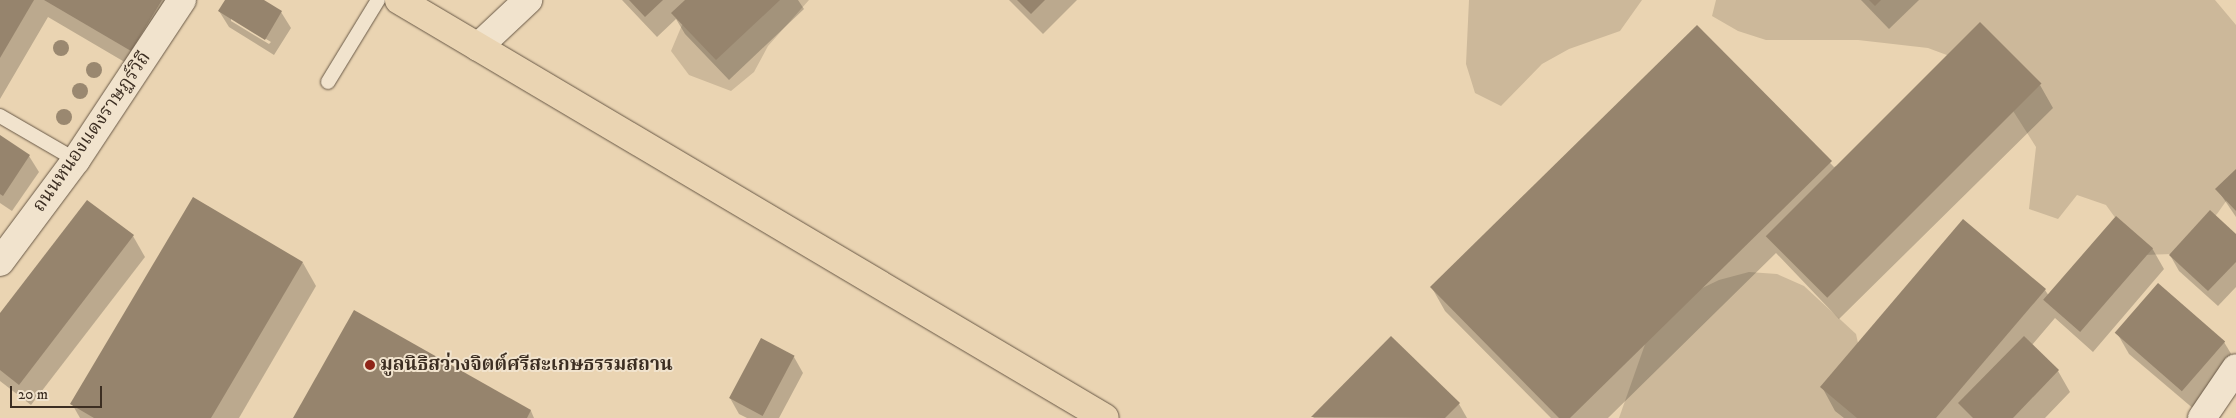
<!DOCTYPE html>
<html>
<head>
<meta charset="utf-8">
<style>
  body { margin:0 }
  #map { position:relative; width:2236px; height:418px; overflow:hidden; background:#ead4b2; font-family:"IM FELL DW Pica","Noto Serif Thai",serif }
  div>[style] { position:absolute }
  .green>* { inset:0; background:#ccb89a }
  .shadow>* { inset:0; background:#0003 }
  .building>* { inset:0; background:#96846d; transform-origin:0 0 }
  .roads { filter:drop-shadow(0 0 1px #685846) drop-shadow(0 0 1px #685846) }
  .lane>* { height:14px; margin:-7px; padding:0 7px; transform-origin:7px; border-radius:7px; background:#f1e3cd }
  .street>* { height:28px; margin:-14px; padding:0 14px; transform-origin:14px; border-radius:14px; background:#f1e3cd }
  .primary>* { height:28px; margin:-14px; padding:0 14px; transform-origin:14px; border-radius:14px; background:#ead4b2 }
  .trees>* { width:16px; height:16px; margin:-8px; border-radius:50%; background:#9a8870 }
  .dots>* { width:14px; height:14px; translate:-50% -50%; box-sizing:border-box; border:2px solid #f1e3cd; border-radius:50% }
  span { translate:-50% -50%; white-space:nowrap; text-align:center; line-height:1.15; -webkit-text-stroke:4px #f1e3cd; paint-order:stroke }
  .street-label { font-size:19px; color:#3c2e22 }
  .poi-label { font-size:19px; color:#3c2e22; font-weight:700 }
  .left { translate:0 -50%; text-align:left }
  .scale { position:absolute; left:10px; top:386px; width:92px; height:22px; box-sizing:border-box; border:2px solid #3c2e22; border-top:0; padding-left:6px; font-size:15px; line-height:18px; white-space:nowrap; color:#3c2e22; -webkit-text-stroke:4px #f1e3cd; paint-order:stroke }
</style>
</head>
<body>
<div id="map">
  <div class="green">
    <div style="clip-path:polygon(756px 0,809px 0,768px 46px,754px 72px,731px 91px,689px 75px,671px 51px,682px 25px,708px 11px)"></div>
    <div style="clip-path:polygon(1469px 0,1642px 0,1620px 31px,1569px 49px,1542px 64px,1501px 106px,1475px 93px,1466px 64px)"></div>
    <div style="clip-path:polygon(1716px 0,2215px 0,2236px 25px,2236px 187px,2217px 214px,2172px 254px,2142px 255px,2106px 205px,2077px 195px,2058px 219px,2029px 209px,2036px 147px,1987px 70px,1928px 48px,1858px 40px,1766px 40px,1738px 31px,1712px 16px)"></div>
    <div style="clip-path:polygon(1749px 272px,1777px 274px,1804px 286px,1856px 334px,1862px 361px,1863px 418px,1619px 418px,1649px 333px,1692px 293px,1719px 280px)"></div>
  </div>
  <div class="shadow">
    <div style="clip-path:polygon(0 0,176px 0,145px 74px,48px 17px,0 99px)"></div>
    <div style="clip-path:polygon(evenodd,226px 0,262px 0,281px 12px,291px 28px,274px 55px,229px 27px,219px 11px,226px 0,231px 18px,271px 42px,269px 44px,231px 21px,231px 18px)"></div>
    <div style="clip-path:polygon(622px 0,798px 0,804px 9px,729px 80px,685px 34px,676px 19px,657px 37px)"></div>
    <div style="clip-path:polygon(1009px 0,1077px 0,1043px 34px)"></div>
    <div style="clip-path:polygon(1861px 0,1919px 0,1889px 29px)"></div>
    <div style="clip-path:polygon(1697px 27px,1834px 167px,2040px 85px,2053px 108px,1839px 319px,1776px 253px,1608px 418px,1551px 418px,1445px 311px,1432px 288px)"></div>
    <div style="clip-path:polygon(0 136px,29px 156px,39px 172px,12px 211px,0 203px)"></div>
    <div style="clip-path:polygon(2236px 171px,2236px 217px,2217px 189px)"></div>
    <div style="clip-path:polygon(133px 236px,145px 257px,31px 405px,0 381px,0 316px)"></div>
    <div style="clip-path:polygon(2236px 236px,2236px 287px,2218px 306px,2179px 271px,2170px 255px)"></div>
    <div style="clip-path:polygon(2152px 248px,2164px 269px,2093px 352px,2055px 318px,2032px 345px,2058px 371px,2070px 392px,2045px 418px,1844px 418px,1835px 411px,1822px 387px,2045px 290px,2049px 296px)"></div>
    <div style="clip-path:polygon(303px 263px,316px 286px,239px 418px,80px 418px,72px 404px)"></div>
    <div style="clip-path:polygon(2158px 285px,2224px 342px,2236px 362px,2195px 410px,2129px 354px,2117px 333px)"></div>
    <div style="clip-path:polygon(354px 312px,531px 411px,534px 418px,294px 418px)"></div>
    <div style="clip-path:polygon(1391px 338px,1459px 404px,1467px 418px,1313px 418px)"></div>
    <div style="clip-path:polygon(794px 357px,803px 373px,779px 418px,747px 418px,739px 414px,730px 398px)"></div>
  </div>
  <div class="building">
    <div style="clip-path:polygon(0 0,34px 0,0 58px)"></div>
    <div style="clip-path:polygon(44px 0,162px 0,131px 51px)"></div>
    <div style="clip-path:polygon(225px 0,264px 0,282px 11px,265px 40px,218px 11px)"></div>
    <div style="clip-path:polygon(629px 0,663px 0,645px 17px)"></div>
    <div style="clip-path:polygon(685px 0,780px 0,716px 60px,671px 13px)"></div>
    <div style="clip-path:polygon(1017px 0,1045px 0,1031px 14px)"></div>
    <div style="clip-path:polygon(1869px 0,1881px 0,1875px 6px)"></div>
    <div style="left:1980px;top:22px;width:87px;height:303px;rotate:45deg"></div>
    <div style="clip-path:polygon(1697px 25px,1832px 161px,1570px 418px,1559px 418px,1430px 287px)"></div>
    <div style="clip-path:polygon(0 135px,30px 155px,3px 196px,0 194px)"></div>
    <div style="clip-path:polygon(2236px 169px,2236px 211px,2215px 189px)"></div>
    <div style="clip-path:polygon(193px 197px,303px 262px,211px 418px,94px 418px,70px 404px)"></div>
    <div style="clip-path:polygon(87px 200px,134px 235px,19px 385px,0 370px,0 313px)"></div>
    <div style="clip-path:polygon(2210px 210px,2236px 234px,2236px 262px,2208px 291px,2169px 255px)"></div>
    <div style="left:2116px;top:216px;width:49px;height:111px;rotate:41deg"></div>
    <div style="clip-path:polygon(1963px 219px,2046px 289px,1936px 418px,1857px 418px,1820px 387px)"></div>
    <div style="left:2158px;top:283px;width:89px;height:66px;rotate:41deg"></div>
    <div style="clip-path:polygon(354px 310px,531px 410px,527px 418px,293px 418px)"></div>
    <div style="clip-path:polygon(1391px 336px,1460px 403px,1445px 418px,1311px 417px)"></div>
    <div style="clip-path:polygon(2024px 336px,2059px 370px,2013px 418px,1973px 418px,1958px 403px)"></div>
    <div style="left:761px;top:338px;width:38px;height:68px;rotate:28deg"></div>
  </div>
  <div class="roads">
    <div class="lane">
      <div style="left:328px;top:82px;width:96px;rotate:-58.6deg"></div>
      <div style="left:0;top:116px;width:88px;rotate:30.1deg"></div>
    </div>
    <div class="street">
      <div style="left:478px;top:47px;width:69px;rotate:-43.2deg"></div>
      <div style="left:0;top:262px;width:127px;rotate:-53.3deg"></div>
      <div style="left:76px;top:160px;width:192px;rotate:-56.5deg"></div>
      <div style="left:2202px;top:418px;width:60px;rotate:-55.8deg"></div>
    </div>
    <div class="primary">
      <div style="left:399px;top:0;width:820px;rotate:30.63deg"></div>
    </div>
  </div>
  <div class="trees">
    <div style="left:61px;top:48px"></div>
    <div style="left:94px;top:70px"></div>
    <div style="left:80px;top:91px"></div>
    <div style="left:64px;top:117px"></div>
  </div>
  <div class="dots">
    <div style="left:370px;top:365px;background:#8f2418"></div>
  </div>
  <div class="street-label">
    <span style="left:92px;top:132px;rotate:-55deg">ถนนหนองแดงราษฏร์วิถี</span>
  </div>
  <div class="poi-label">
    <span class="left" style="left:380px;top:365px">มูลนิธิสว่างจิตต์ศรีสะเกษธรรมสถาน</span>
  </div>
  <div class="scale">20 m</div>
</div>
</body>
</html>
